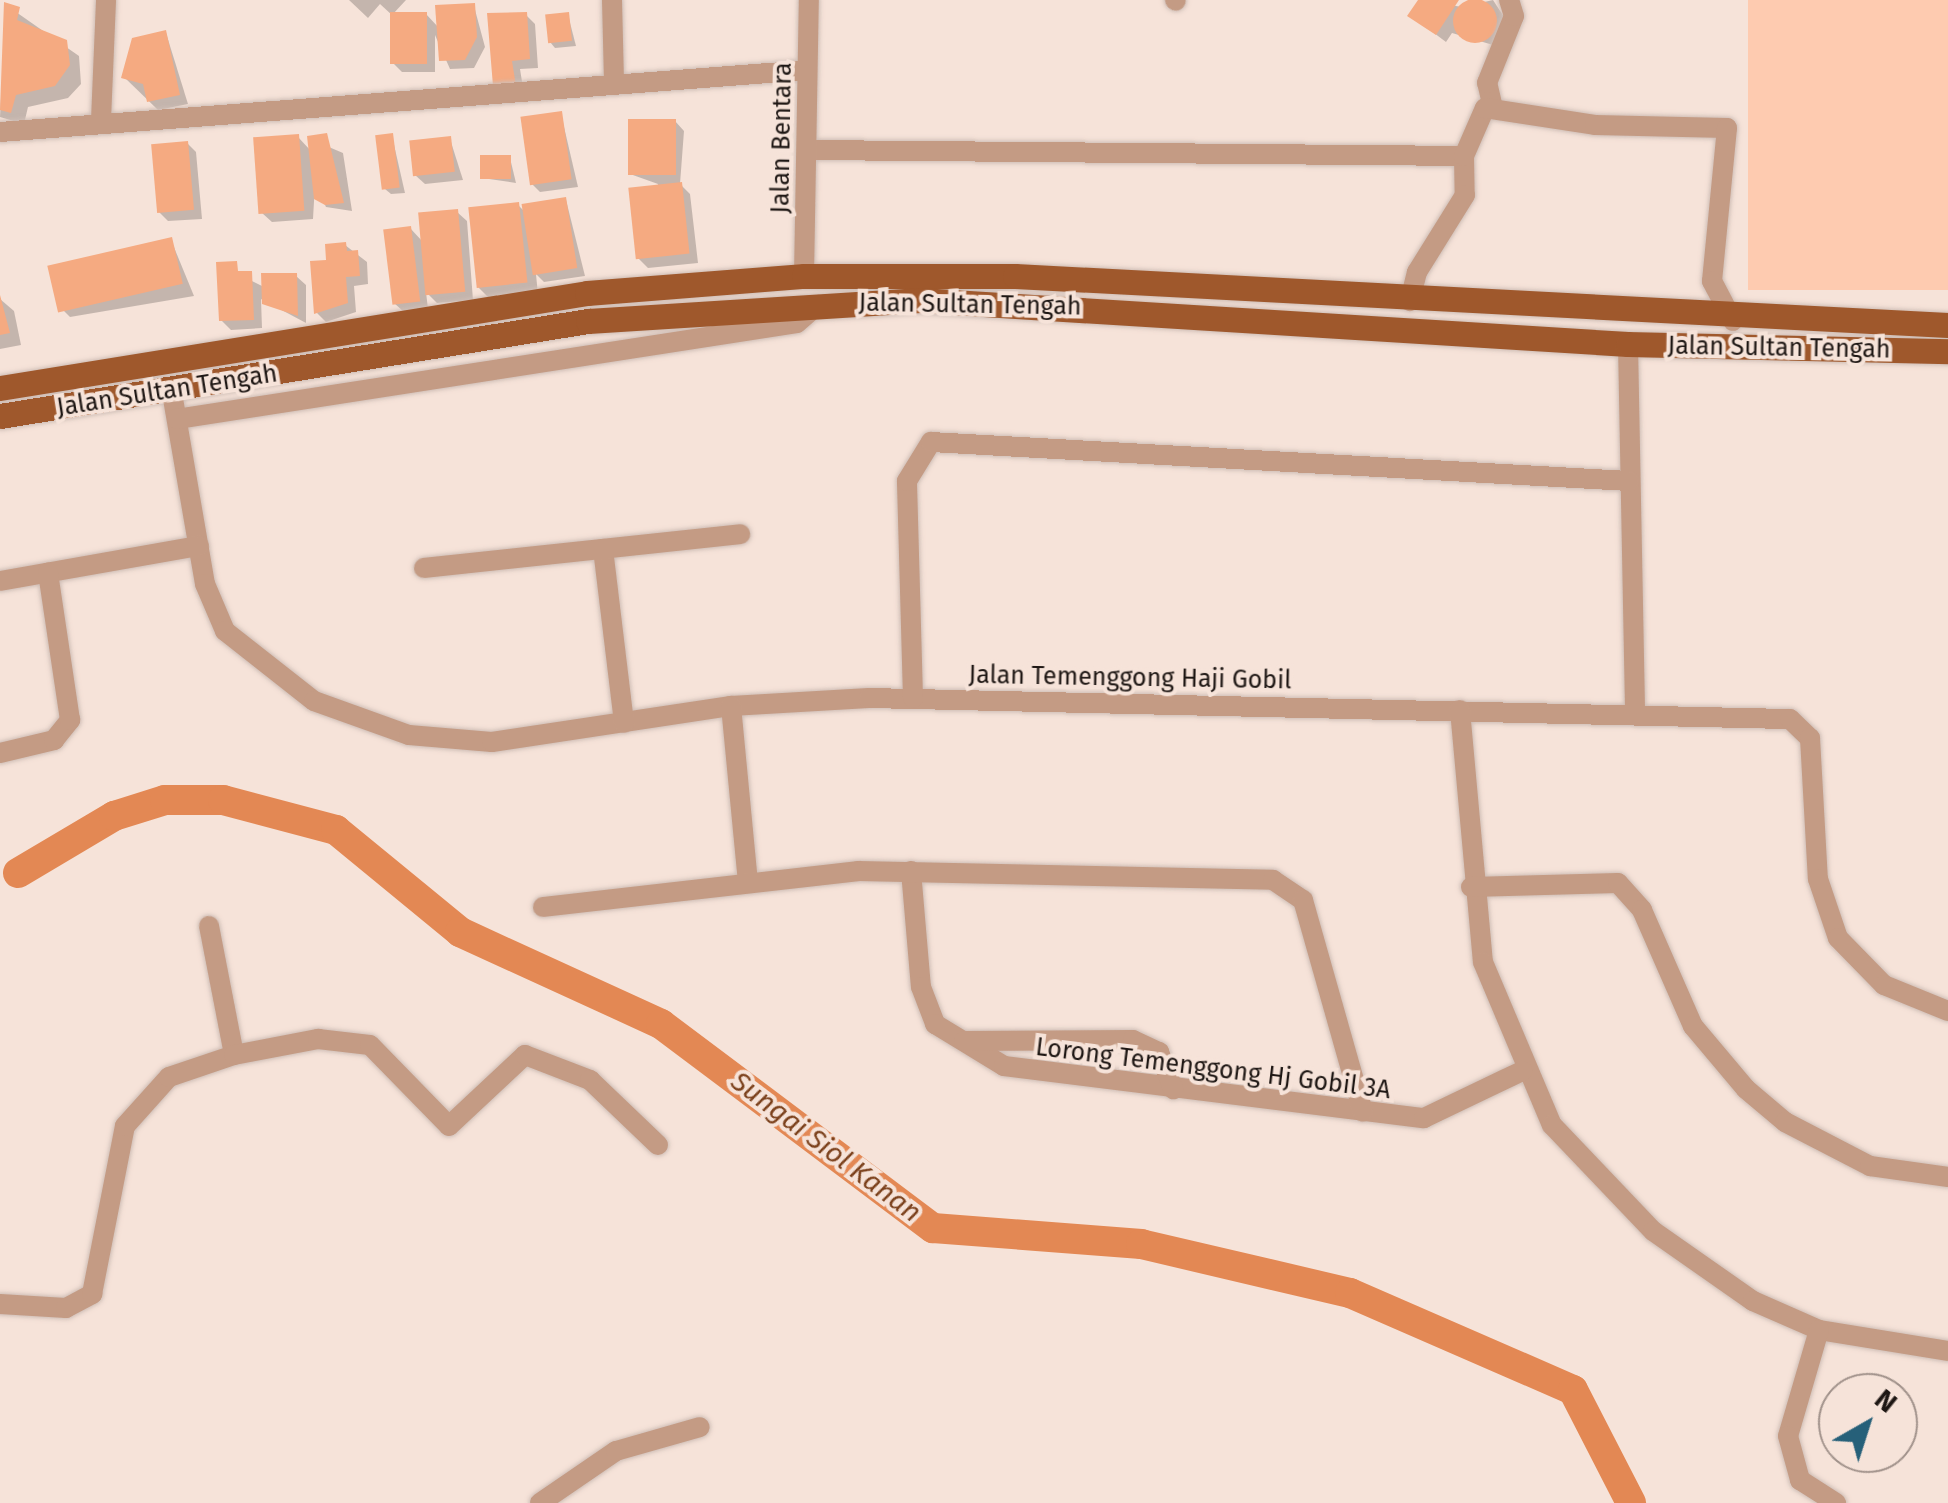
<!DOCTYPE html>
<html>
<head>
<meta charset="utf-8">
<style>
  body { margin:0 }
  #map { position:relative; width:1948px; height:1503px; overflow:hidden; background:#f6e3d9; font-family:"Fira Sans",sans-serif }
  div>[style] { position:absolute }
  .green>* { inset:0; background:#fecbb0; transform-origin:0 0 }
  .shadow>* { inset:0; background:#0003 }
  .river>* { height:30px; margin:-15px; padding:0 15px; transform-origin:15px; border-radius:15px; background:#e38854 }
  .building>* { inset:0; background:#f5aa81; transform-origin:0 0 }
  .round { border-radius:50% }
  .roads { filter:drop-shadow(0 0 2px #cfbeb6) drop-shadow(0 0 2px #cfbeb6) }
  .minor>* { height:20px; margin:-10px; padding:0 10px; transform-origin:10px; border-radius:10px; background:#c49b84 }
  .major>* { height:25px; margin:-12.5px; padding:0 12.5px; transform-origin:12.5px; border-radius:12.5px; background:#9f582c }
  span { translate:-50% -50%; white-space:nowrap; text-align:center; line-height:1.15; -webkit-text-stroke:8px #f6e3d9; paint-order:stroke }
  .street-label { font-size:25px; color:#1e1714 }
  .water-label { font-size:28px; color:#7b401b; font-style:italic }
  .north { position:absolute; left:1818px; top:1373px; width:100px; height:100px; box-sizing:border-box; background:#f6e3d9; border:2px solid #a0918a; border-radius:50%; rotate:39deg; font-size:28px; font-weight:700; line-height:40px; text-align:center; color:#1e1714 }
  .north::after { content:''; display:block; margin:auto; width:35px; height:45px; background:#266079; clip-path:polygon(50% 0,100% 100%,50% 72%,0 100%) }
</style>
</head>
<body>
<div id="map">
  <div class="green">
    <div style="left:1748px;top:0;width:200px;height:290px"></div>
  </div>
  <div class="shadow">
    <div style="clip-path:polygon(349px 0,406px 0,393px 14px,426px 14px,439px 28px,474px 6px,485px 47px,474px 68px,450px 69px,435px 35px,435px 72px,402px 72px,393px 63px,393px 16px,380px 4px,368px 18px)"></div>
    <div style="clip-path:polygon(1421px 0,1462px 7px,1493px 0,1508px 23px,1500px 47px,1452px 33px,1446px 42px,1410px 15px)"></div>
    <div style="clip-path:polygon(6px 5px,79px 56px,81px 84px,68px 98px,28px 107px,24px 124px,0 117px)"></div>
    <div style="clip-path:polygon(526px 15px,535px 24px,538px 68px,520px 69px,524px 94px,495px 84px)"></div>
    <div style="clip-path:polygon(568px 15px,576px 46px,555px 48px,550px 42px)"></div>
    <div style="clip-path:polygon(166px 33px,188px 104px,158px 110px,124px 77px)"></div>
    <div style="clip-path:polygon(561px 114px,578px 187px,540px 192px,531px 183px)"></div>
    <div style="clip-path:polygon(675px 121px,684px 131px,680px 184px,690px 194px,698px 263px,648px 268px,638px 258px,658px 184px,630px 174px)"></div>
    <div style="clip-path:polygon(392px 136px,405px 193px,391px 194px,385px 189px)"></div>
    <div style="clip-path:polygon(298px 137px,311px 151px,310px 139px,343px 153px,352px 211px,326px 207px,315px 184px,313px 219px,272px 222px,262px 213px)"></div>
    <div style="clip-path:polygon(450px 139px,463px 180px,425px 184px,415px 175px)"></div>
    <div style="clip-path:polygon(187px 143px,196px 152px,202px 219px,168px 221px,159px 212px)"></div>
    <div style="clip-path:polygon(510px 158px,516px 183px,482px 178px)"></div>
    <div style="clip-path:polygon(566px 200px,585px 276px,544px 282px,536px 274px,538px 295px,491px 300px,478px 287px,518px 205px,526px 213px)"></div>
    <div style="clip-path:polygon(457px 212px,467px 221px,473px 300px,437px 303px,426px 292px,428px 309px,404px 312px,394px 303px,410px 228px,423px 242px)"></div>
    <div style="clip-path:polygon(171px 240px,194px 296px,70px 317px,58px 305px)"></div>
    <div style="clip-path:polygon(345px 245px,367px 262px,368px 284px,354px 286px,356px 312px,326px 322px,317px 313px)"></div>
    <div style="clip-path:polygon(219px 265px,264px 287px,296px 276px,306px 285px,306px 323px,261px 299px,262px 328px,231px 330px,221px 320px)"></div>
    <div style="clip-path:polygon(0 299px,14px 311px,21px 345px,0 349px)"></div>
  </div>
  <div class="river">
    <div style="left:18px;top:873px;width:112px;rotate:-30.7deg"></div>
    <div style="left:114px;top:816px;width:53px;rotate:-17.4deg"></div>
    <div style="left:165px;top:800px;width:58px"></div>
    <div style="left:223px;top:800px;width:117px;rotate:14.9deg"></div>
    <div style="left:336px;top:830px;width:161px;rotate:39.4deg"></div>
    <div style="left:460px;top:932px;width:221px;rotate:24.6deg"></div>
    <div style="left:661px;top:1024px;width:340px;rotate:36.9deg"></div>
    <div style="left:933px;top:1228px;width:209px;rotate:4.4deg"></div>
    <div style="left:1141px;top:1244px;width:215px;rotate:13.2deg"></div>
    <div style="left:1350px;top:1293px;width:243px;rotate:23.5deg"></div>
    <div style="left:1573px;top:1390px;width:127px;rotate:62.8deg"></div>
  </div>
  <div class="building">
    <div class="round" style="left:1453px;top:-1px;width:44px;height:44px"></div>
    <div style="clip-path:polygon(1418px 0,1459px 0,1436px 35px,1407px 16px)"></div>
    <div style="clip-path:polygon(4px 2px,20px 7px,17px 20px,67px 40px,70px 65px,55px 86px,16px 95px,11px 113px,0 110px)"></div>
    <div style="clip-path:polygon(475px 3px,477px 37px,465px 60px,439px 61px,435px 5px)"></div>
    <div style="left:390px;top:12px;width:37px;height:52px"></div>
    <div style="clip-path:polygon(527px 12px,530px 59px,512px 61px,516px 86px,493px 86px,487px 13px)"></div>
    <div style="left:569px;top:12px;width:29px;height:24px;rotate:84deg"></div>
    <div style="clip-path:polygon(166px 30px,180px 95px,147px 102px,143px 84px,121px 78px,132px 38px)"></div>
    <div style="left:562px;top:111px;width:69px;height:42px;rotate:82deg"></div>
    <div style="left:628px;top:119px;width:48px;height:56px"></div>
    <div style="clip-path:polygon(327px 133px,344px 203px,325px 205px,314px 199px,307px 136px)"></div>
    <div style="left:393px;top:133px;width:55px;height:18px;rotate:83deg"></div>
    <div style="left:299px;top:134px;width:77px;height:46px;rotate:86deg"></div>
    <div style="left:451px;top:136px;width:36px;height:42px;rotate:84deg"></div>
    <div style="left:188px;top:141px;width:69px;height:37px;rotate:85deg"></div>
    <div style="left:480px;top:155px;width:31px;height:24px"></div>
    <div style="left:682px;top:182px;width:72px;height:54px;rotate:84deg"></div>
    <div style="left:566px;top:197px;width:72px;height:45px;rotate:81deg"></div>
    <div style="left:519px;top:202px;width:81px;height:51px;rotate:84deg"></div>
    <div style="left:458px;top:209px;width:83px;height:40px;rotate:85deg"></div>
    <div style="left:411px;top:226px;width:76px;height:28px;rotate:83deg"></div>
    <div style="left:172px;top:237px;width:48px;height:128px;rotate:77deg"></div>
    <div style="clip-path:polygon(346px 242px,347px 251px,358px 250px,360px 276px,346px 277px,348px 303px,314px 314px,310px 261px,326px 260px,325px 244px)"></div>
    <div style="clip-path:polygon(237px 261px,238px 271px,252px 271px,254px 320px,219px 321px,216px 262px)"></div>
    <div style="clip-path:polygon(261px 273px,297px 273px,298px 316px,262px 304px)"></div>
    <div style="clip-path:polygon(0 295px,10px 333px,0 335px)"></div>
  </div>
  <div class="roads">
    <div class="minor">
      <div style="left:612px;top:0;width:83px;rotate:88.6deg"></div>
      <div style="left:1175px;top:0;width:1px;rotate:45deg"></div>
      <div style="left:1493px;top:108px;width:26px;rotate:-103deg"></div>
      <div style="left:1487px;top:83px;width:72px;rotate:-68.1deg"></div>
      <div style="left:1514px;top:16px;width:17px;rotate:-107deg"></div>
      <div style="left:101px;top:120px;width:120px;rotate:-87.6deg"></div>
      <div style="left:0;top:132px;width:809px;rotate:-4.39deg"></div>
      <div style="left:809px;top:150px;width:655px;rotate:0.52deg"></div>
      <div style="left:1464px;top:156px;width:39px;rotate:89deg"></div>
      <div style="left:1465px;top:195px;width:91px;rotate:121.9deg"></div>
      <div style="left:1417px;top:272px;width:30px;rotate:104deg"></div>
      <div style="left:1464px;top:156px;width:52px;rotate:-66.4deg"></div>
      <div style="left:1485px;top:108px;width:111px;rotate:8.8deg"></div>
      <div style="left:1595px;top:125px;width:132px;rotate:1.3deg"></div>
      <div style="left:1727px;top:128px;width:154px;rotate:95.6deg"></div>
      <div style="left:1712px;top:281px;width:45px;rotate:62.3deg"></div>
      <div style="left:804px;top:276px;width:276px;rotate:-89deg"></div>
      <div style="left:1628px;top:344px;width:367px;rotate:88.9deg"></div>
      <div style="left:172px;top:393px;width:194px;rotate:80.2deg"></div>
      <div style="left:205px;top:584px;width:51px;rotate:66.9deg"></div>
      <div style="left:225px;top:631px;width:113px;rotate:38.2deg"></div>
      <div style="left:314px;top:701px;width:101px;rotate:19.7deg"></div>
      <div style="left:409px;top:735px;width:83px;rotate:4.8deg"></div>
      <div style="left:492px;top:742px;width:242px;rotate:-8.6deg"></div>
      <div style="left:731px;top:706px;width:138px;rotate:-3.3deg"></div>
      <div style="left:869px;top:698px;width:921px;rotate:1.31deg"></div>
      <div style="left:1790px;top:719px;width:28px;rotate:44deg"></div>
      <div style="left:1810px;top:738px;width:141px;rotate:86.8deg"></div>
      <div style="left:1818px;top:879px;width:62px;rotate:71.3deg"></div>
      <div style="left:1838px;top:938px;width:66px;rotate:45.6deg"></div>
      <div style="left:1884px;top:985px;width:69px;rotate:22.1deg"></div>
      <div style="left:177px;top:419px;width:627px;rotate:-8.8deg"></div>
      <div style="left:797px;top:323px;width:28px;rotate:-41deg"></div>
      <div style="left:603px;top:549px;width:175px;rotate:83.1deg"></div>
      <div style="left:424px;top:568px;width:318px;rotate:-6.1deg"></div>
      <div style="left:0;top:581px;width:202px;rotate:-10deg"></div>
      <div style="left:913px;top:698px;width:217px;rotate:-91.6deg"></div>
      <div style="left:907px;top:481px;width:46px;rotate:-58.4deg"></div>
      <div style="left:931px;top:442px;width:699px;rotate:3.2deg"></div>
      <div style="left:731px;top:706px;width:176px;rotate:84.5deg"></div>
      <div style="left:1460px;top:710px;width:253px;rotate:84.8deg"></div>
      <div style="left:1483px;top:962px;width:177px;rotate:67.1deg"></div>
      <div style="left:1552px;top:1125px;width:146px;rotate:46.4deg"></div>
      <div style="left:1653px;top:1231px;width:122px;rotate:35deg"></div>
      <div style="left:1753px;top:1301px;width:72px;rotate:23.7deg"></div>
      <div style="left:1819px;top:1330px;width:131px;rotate:9.2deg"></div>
      <div style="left:0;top:753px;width:56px;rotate:-13.5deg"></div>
      <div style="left:54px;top:740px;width:26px;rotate:-51deg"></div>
      <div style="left:70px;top:720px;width:149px;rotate:-98.5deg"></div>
      <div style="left:911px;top:871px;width:116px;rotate:85.1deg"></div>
      <div style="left:921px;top:987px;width:40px;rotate:69deg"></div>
      <div style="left:935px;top:1024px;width:81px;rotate:31.3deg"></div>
      <div style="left:1004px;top:1066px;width:423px;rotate:7.1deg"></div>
      <div style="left:1424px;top:1118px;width:109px;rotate:-25.6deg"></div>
      <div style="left:1471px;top:887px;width:147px;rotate:-1.6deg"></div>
      <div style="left:1618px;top:883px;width:36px;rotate:48deg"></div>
      <div style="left:1642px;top:910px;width:127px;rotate:66.3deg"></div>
      <div style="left:1693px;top:1026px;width:82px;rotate:49.9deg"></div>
      <div style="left:1746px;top:1089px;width:51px;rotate:40.2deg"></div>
      <div style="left:1785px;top:1122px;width:96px;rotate:27.4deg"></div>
      <div style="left:1870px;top:1166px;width:79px;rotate:8deg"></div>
      <div style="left:543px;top:907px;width:317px;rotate:-6.5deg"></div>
      <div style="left:858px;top:871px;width:415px;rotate:1.2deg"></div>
      <div style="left:1273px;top:880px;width:36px;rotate:34deg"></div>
      <div style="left:1303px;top:900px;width:220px;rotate:74.2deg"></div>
      <div style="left:209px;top:926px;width:131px;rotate:79deg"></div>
      <div style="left:964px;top:1041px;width:169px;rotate:-0.3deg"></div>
      <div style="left:1133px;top:1040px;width:29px;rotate:25deg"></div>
      <div style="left:1159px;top:1052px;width:40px;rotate:69deg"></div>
      <div style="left:0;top:1304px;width:66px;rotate:3.5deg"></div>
      <div style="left:66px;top:1308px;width:30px;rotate:-28deg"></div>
      <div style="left:92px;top:1294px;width:171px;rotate:-78.9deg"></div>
      <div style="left:125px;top:1126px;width:66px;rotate:-48.1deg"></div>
      <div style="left:169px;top:1077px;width:69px;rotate:-18.7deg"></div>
      <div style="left:234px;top:1055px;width:86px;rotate:-10.8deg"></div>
      <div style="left:318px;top:1039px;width:52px;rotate:6.6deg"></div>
      <div style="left:370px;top:1045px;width:113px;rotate:45.7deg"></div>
      <div style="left:449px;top:1126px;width:104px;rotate:-43.1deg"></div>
      <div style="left:525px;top:1055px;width:70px;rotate:21deg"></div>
      <div style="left:590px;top:1080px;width:94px;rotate:43.7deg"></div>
      <div style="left:1819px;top:1330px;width:110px;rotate:106.3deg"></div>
      <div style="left:1788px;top:1436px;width:46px;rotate:74.7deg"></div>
      <div style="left:1800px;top:1480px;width:43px;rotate:32.6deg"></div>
      <div style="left:540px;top:1503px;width:92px;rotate:-34.4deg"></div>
      <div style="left:616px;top:1451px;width:87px;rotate:-15.9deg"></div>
    </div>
    <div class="major">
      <div style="left:0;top:388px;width:595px;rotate:-9.19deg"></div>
      <div style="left:587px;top:293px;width:218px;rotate:-4.5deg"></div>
      <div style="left:804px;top:276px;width:211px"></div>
      <div style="left:1015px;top:276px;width:934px;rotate:3.01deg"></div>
      <div style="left:0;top:416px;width:596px;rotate:-9.18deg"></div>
      <div style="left:588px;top:321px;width:333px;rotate:-3.6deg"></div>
      <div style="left:920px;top:300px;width:709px;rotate:3.56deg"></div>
      <div style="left:1628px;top:344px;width:320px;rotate:1.3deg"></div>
    </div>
  </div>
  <div class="street-label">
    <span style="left:782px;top:138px;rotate:-89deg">Jalan Bentara</span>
    <span style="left:970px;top:305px;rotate:1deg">Jalan Sultan Tengah</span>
    <span style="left:1779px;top:348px;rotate:1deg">Jalan Sultan Tengah</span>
    <span style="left:167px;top:391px;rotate:-9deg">Jalan Sultan Tengah</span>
    <span style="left:1130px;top:678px;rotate:1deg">Jalan Temenggong Haji Gobil</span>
    <span style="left:1213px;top:1069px;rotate:7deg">Lorong Temenggong Hj Gobil 3A</span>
  </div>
  <div class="water-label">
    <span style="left:826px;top:1147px;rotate:37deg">Sungai Siol Kanan</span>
  </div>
  <div class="north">N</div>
</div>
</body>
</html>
